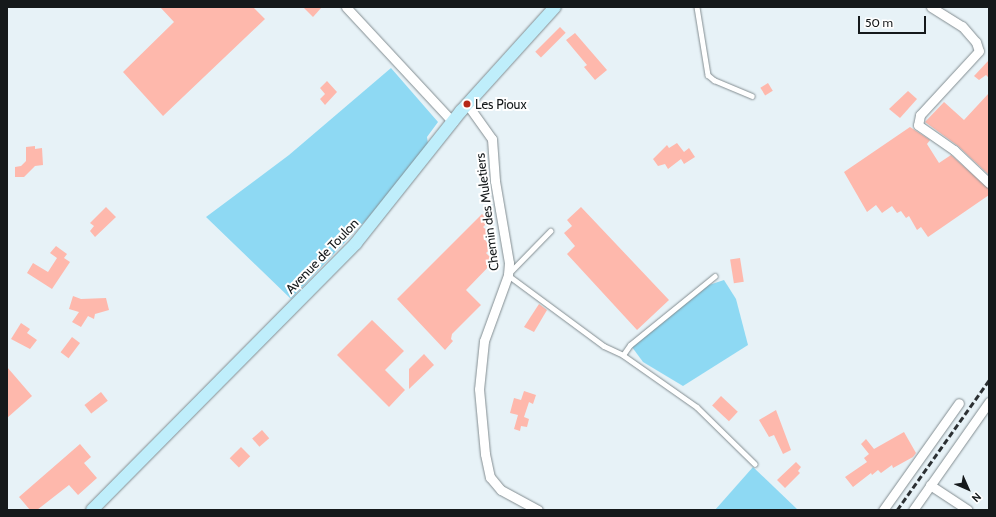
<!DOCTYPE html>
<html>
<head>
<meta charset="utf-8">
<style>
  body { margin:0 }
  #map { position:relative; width:996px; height:517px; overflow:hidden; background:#e7f2f7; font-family:Cabin,sans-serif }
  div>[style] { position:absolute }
  .green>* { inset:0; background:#8ed9f3 }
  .building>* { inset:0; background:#feb8ac; transform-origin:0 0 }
  .roads { filter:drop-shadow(0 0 1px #838d91) drop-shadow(0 0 1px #838d91) }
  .service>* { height:4.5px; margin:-2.25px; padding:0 2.25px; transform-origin:2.25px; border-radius:2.25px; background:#fff }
  .minor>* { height:9px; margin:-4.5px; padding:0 4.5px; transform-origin:4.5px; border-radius:4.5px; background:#fff }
  .secondary>* { height:12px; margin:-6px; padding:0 6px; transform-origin:6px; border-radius:6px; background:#bfeefb }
  .rail>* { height:2.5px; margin-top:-1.25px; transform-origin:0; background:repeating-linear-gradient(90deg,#2c3033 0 6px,transparent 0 9px) }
  .dots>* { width:11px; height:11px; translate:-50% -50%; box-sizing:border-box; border:2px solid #fff; border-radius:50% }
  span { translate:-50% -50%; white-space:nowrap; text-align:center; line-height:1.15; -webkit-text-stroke:4px #fff; paint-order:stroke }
  .poi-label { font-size:13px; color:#15191b }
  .left { translate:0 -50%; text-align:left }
  .street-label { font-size:13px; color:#15191b }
  .frame { position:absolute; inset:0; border:8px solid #15191b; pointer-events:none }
  .north { position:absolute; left:948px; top:469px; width:40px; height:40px; -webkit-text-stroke:3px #fff; paint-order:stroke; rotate:135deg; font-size:11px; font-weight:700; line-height:16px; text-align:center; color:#15191b }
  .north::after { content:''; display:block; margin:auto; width:14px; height:18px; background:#15191b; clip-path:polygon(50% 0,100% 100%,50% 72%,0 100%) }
  .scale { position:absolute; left:858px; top:16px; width:68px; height:18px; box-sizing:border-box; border:2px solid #15191b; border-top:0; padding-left:5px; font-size:12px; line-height:14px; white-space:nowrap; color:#15191b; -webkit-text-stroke:3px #fff; paint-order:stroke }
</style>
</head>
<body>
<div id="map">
  <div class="green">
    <div style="clip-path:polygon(391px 68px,438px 122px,427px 137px,428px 144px,368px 218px,291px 299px,206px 217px,289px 155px)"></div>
    <div style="clip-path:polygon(724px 280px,736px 299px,748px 345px,683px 386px,643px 362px,632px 347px,709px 285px)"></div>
    <div style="clip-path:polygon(753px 467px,798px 510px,715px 510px)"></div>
  </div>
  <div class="building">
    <div style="clip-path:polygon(160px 7px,253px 7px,265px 19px,163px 116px,123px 72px,174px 22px)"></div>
    <div style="clip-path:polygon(303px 7px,322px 7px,313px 17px)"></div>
    <div style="left:560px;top:27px;width:8px;height:35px;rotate:45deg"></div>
    <div style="clip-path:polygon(575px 33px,607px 70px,595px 80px,584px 67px,587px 65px,566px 40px)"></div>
    <div style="clip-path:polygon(989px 60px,989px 78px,986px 75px,979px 80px,974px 76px)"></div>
    <div style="clip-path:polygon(327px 81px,337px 92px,325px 105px,320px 99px,325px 94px,320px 88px)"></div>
    <div style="left:768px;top:83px;width:9px;height:9px;rotate:58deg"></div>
    <div style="clip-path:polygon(908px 91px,917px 99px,900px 118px,889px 109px)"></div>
    <div style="clip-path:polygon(989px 93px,989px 175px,958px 146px,925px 122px,944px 102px,964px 120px)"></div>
    <div style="clip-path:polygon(910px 127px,930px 140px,927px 144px,939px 163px,951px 155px,989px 189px,989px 195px,928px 237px,921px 227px,917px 230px,909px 216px,906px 218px,901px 211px,897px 213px,892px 206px,882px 213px,876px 205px,867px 212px,844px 172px)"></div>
    <div style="clip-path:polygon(677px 143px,684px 152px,689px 148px,695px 157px,684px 164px,681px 159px,668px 169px,665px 164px,658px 166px,653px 159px,667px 145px,669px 148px)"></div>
    <div style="clip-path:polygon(35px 146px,35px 149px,42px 148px,43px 165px,35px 166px,24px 177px,15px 177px,15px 167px,21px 166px,26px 161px,26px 147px)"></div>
    <div style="clip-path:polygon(106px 207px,116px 217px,95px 237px,90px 231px,94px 226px,90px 223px)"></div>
    <div style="clip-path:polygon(581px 207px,669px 300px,637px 330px,567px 254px,575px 246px,564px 233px,572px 226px,567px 220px)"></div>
    <div style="clip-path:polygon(482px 214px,489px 221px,483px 227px,490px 233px,484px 239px,492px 247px,486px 253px,494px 261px,466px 290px,481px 305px,452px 334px,451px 339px,453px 341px,445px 350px,397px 299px)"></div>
    <div style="clip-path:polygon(56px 246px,67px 254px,64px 258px,70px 262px,52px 289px,27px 273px,33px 263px,48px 272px,57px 258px,50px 253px)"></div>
    <div style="left:740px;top:258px;width:24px;height:10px;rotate:81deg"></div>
    <div style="clip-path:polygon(73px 296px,81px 299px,106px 298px,109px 310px,95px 314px,94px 319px,88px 316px,81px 327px,72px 322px,79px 312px,69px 309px)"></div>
    <div style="clip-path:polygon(539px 304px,547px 310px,534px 332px,524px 327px)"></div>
    <div style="clip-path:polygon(372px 320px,404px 351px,385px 370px,405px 390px,389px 407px,337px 355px)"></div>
    <div style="clip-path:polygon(21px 323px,30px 329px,27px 333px,37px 340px,30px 349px,11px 339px)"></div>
    <div style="left:72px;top:337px;width:10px;height:19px;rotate:37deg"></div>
    <div style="clip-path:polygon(424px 354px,434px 365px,409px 389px,409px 369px)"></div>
    <div style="clip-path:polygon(7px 367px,32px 396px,7px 418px)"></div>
    <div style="clip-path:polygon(524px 391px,536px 395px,533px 404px,529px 402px,524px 417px,529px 419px,527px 427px,521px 426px,520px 431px,514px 429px,518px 415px,510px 413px,514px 398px,521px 400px)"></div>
    <div style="left:101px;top:392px;width:11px;height:21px;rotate:52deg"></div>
    <div style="left:721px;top:396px;width:23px;height:13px;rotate:43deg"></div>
    <div style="clip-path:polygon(776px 410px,791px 450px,783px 454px,774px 435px,769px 437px,759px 420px)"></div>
    <div style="left:262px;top:430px;width:11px;height:13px;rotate:49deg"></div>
    <div style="clip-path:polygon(904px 432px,916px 453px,913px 457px,893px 468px,892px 465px,881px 473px,878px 470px,872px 475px,871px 473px,853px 487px,845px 477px,867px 462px,864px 458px,869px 454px,861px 444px,866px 439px,874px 449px)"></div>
    <div style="clip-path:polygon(80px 444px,91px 457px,84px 463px,97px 478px,78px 495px,69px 485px,37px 510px,30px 510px,19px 497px)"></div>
    <div style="left:241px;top:447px;width:13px;height:16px;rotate:45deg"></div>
    <div style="clip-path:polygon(796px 462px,801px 467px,798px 471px,800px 473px,785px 488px,777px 480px)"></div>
  </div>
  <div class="roads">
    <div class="service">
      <div style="left:697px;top:7px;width:69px;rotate:80.8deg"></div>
      <div style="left:708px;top:75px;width:8px;rotate:40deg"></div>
      <div style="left:714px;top:80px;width:41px;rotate:22.8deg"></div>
      <div style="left:551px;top:231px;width:62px;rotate:134.3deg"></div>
      <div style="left:508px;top:275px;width:119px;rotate:36.5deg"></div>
      <div style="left:604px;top:346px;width:21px;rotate:25deg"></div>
      <div style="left:623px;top:355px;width:90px;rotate:35.1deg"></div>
      <div style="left:697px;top:407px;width:81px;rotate:44.5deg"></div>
      <div style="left:623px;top:355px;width:12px;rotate:-55deg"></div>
      <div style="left:630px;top:345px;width:109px;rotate:-39.1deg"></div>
    </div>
    <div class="minor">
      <div style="left:346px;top:7px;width:157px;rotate:47.1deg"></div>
      <div style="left:931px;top:7px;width:36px;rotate:32deg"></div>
      <div style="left:962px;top:26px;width:21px;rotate:49deg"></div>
      <div style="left:976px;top:42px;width:9px;rotate:72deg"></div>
      <div style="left:979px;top:51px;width:87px;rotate:132.7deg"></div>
      <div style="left:920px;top:115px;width:10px;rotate:101deg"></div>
      <div style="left:918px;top:125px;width:44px;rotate:34.8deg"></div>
      <div style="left:954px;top:150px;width:48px;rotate:43.3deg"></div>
      <div style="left:467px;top:104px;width:43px;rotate:54.5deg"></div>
      <div style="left:492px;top:139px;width:42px;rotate:85.9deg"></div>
      <div style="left:495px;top:181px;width:83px;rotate:80.3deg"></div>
      <div style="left:509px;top:263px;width:12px;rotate:95deg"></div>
      <div style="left:508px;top:275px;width:70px;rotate:110deg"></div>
      <div style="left:484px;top:341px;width:48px;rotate:95.9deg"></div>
      <div style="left:479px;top:389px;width:65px;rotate:84.7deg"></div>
      <div style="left:485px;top:454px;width:24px;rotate:78deg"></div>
      <div style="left:490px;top:477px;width:17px;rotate:50deg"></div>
      <div style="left:501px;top:490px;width:42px;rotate:28.4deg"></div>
      <div style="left:930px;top:485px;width:45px;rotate:33.3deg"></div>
      <div style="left:883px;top:510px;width:131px;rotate:-54.6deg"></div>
      <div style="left:913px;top:510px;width:132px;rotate:-54.9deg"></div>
    </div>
    <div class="secondary">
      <div style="left:92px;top:510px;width:375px;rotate:-45.3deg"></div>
      <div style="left:356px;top:243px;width:169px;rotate:-51.5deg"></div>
      <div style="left:461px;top:111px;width:140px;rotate:-47.9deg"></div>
    </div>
  </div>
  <div class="rail">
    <div style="left:897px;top:510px;width:159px;rotate:-54.7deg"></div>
  </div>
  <div class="dots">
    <div style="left:467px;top:104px;background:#b62919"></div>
  </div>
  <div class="poi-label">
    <span class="left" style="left:475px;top:104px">Les Pioux</span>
  </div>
  <div class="street-label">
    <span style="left:487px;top:212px;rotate:-97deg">Chemin des Muletiers</span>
    <span style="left:322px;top:256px;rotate:-46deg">Avenue de Toulon</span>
  </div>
  <div class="frame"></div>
  <div class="north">N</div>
  <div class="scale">50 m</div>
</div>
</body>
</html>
